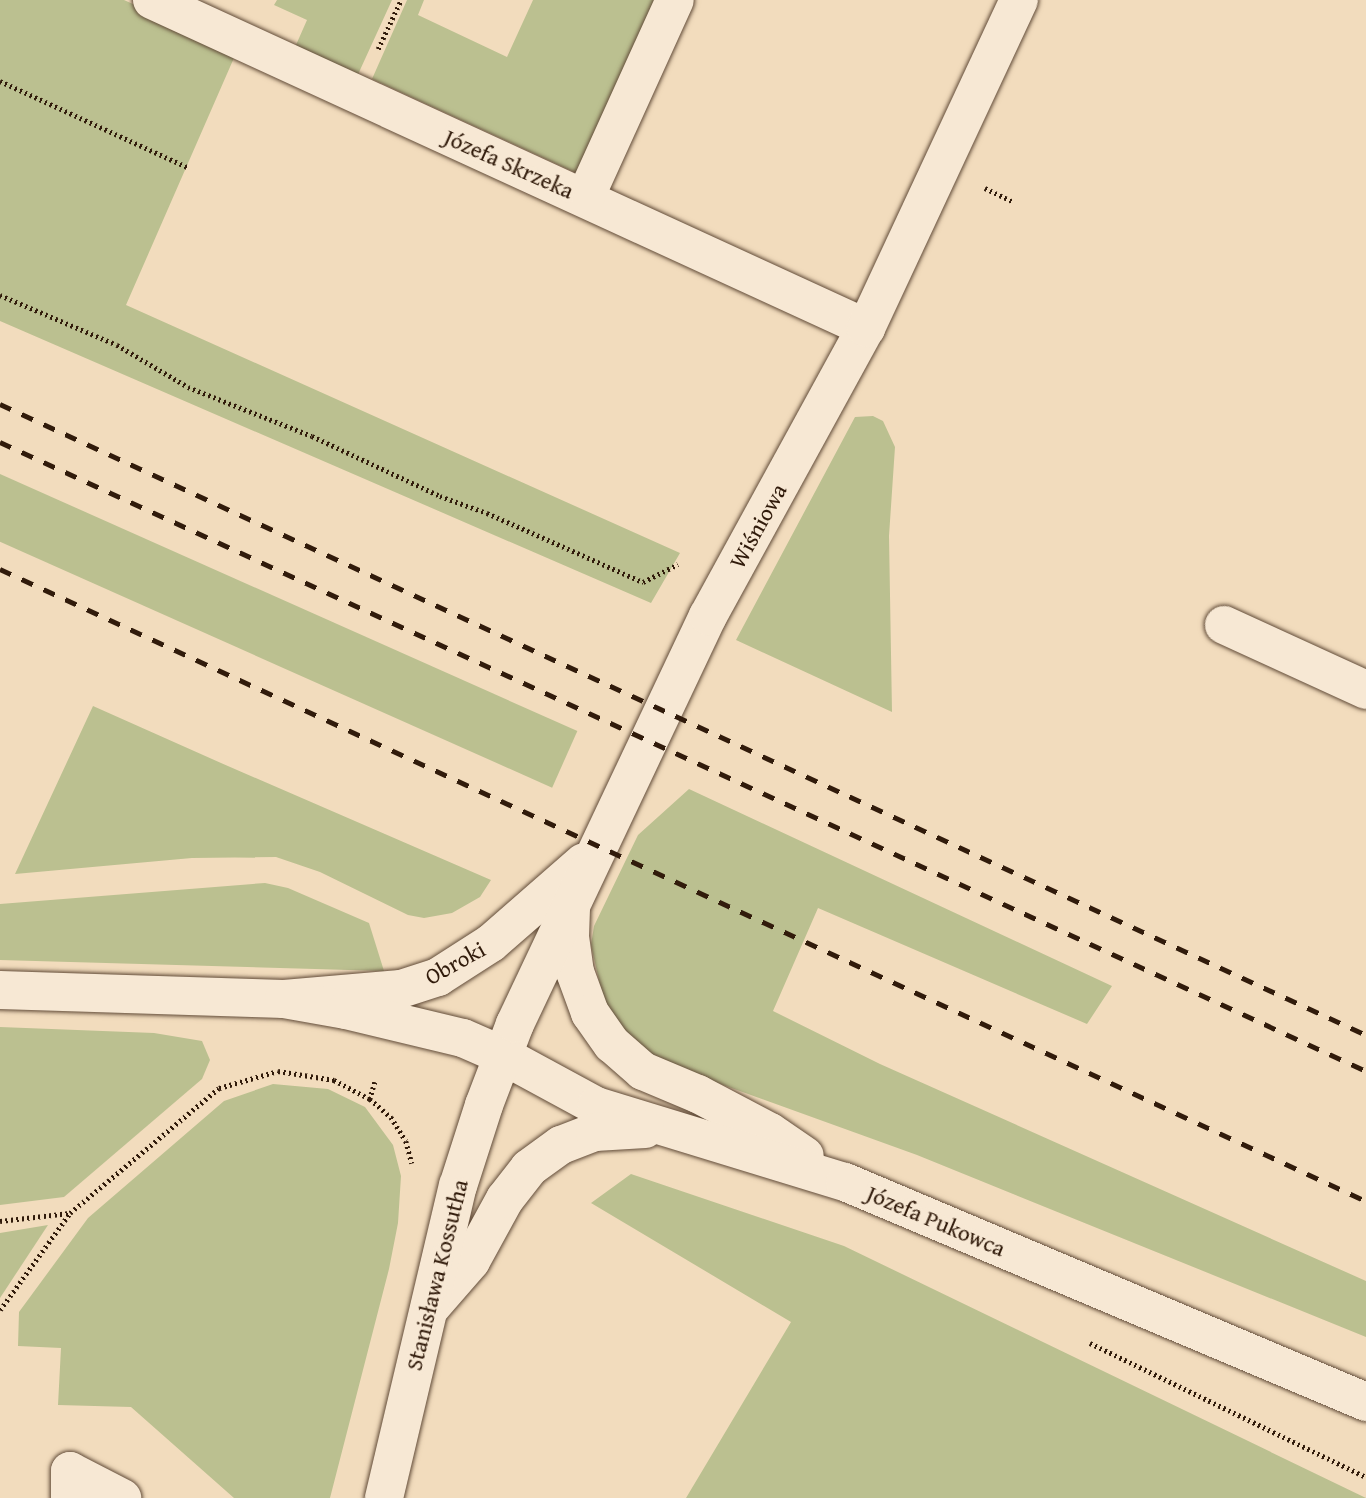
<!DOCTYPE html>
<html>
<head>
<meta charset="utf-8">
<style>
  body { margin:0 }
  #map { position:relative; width:1366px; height:1498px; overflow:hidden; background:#f2dcbd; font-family:"Gentium Book Plus",serif }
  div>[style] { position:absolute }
  .green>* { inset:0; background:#bbc090; transform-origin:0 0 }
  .path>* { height:4.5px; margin-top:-2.25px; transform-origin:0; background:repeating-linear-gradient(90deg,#311b0b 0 2px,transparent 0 5.5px) }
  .roads { filter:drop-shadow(0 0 2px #614b38) drop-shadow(0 0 2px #614b38) }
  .minor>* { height:38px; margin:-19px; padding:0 19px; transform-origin:19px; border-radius:19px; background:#f7e8d4 }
  .rail>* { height:5px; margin-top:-2.5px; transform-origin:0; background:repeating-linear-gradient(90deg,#311b0b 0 12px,transparent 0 24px) }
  span { translate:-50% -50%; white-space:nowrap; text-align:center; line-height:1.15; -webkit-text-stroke:7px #f7e8d4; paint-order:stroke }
  .street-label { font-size:23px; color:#311b0b }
</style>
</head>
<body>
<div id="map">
  <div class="green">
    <div style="clip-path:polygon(0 0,124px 0,237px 51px,126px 305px,680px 553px,651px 603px,0 321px)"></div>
    <div style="clip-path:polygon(277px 0,392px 0,355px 81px,292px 54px,307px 20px,274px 5px)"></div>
    <div style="clip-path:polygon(407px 0,424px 0,418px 15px,507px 57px,533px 0,667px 0,587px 178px,372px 79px)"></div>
    <div style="clip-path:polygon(873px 416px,883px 421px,895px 447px,889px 536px,892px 712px,736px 640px,855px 417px)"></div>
    <div style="left:0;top:474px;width:632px;height:62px;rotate:24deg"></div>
    <div style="clip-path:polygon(93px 706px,221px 763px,491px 880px,480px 897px,452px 913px,424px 918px,408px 915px,320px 872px,276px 857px,192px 858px,15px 874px)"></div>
    <div style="clip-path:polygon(689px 789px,1112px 986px,1087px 1024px,818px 908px,773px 1011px,880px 1064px,1366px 1281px,1366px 1337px,917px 1155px,665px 1064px,640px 1047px,618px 1025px,603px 998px,591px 945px,594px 926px,638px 835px)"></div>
    <div style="clip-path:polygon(265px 883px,288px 888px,369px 923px,384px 971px,0 960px,0 904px)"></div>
    <div style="clip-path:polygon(0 1027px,154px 1033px,202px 1041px,210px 1060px,202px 1079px,64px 1197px,0 1205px)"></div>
    <div style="clip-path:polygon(273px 1084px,328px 1089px,365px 1107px,393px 1145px,401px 1176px,398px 1223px,389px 1269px,330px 1498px,234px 1498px,131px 1407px,58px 1405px,61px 1348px,18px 1346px,19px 1312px,88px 1218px,224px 1101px)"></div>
    <div style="clip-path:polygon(631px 1174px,844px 1246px,1366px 1498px,686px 1498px,791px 1322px,591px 1203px)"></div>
    <div style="clip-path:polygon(48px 1225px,0 1298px,0 1233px)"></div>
  </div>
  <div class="path">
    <div style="left:378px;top:49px;width:54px;rotate:-64.9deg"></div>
    <div style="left:0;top:81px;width:206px;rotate:24.7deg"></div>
    <div style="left:985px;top:188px;width:30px;rotate:26deg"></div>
    <div style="left:0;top:295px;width:127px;rotate:23.1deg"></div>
    <div style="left:117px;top:345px;width:82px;rotate:30.6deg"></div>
    <div style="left:188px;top:387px;width:133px;rotate:21.6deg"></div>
    <div style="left:312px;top:436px;width:141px;rotate:25.1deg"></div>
    <div style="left:440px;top:496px;width:50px;rotate:19.9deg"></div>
    <div style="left:487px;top:513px;width:171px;rotate:23.9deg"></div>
    <div style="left:643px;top:582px;width:39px;rotate:-27deg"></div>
    <div style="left:375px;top:1082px;width:18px;rotate:106deg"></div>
    <div style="left:370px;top:1099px;width:28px;rotate:41deg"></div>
    <div style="left:391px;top:1117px;width:28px;rotate:58deg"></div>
    <div style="left:406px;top:1141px;width:23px;rotate:75deg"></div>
    <div style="left:0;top:1221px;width:70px;rotate:-6.5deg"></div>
    <div style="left:0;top:1310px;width:120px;rotate:-54.2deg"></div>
    <div style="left:70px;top:1213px;width:194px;rotate:-40deg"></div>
    <div style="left:219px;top:1088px;width:61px;rotate:-16.1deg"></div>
    <div style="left:278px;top:1071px;width:57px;rotate:9.1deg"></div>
    <div style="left:334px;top:1080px;width:41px;rotate:27.8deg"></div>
    <div style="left:1090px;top:1343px;width:307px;rotate:25.9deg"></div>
  </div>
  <div class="roads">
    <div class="minor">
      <div style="left:152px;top:0;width:786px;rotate:24.67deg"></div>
      <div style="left:585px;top:198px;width:217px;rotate:-65.6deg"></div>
      <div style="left:1224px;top:625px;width:156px;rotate:24.6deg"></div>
      <div style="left:571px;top:908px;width:29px;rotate:92deg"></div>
      <div style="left:570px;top:937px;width:35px;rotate:82deg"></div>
      <div style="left:575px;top:972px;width:44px;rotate:69.9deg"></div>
      <div style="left:590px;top:1013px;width:38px;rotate:55deg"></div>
      <div style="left:612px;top:1044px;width:41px;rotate:41.1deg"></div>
      <div style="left:643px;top:1071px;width:60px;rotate:22.7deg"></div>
      <div style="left:698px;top:1094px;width:81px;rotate:27.8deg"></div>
      <div style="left:770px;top:1132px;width:42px;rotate:34.4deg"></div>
      <div style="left:0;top:990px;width:284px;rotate:1.8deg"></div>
      <div style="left:284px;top:999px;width:117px;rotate:-4.9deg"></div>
      <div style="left:401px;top:989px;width:39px;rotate:-18deg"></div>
      <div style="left:438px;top:977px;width:63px;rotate:-32.7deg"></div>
      <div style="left:491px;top:943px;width:123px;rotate:-41.1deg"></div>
      <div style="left:284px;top:999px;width:63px;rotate:10.1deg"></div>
      <div style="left:346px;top:1010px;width:120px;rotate:13.5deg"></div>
      <div style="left:463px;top:1038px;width:43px;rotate:23.6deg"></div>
      <div style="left:502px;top:1055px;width:107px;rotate:28.5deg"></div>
      <div style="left:596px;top:1106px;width:260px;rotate:17deg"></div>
      <div style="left:845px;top:1182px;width:566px;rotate:22.89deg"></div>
      <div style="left:431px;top:1307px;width:61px;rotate:-49deg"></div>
      <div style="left:471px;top:1261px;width:71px;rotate:-61.3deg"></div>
      <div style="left:505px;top:1199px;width:39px;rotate:-52deg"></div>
      <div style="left:529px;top:1168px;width:39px;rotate:-36deg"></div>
      <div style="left:561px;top:1145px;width:36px;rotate:-21deg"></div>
      <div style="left:595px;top:1132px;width:50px;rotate:-3.4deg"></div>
      <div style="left:70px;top:1498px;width:27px;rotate:-90deg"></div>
      <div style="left:70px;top:1471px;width:59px;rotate:27.4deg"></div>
      <div style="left:384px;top:1498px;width:321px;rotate:-76.7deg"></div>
      <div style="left:458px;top:1186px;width:85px;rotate:-72.2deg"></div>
      <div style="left:484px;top:1105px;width:87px;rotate:-69.1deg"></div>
      <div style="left:515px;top:1024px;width:451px;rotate:-64.7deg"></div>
      <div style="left:708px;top:616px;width:328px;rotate:-61.3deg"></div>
      <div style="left:866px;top:328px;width:362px;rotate:-65deg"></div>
    </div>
  </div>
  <div class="rail">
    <div style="left:0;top:404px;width:1505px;rotate:24.79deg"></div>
    <div style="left:0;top:442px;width:1504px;rotate:24.72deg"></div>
    <div style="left:0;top:569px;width:1505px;rotate:24.83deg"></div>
  </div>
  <div class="street-label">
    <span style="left:509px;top:164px;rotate:24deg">Józefa Skrzeka</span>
    <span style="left:758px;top:526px;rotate:-61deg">Wiśniowa</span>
    <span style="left:455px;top:963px;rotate:-29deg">Obroki</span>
    <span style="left:936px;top:1221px;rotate:23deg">Józefa Pukowca</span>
    <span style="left:437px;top:1275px;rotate:-76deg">Stanisława Kossutha</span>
  </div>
</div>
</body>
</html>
